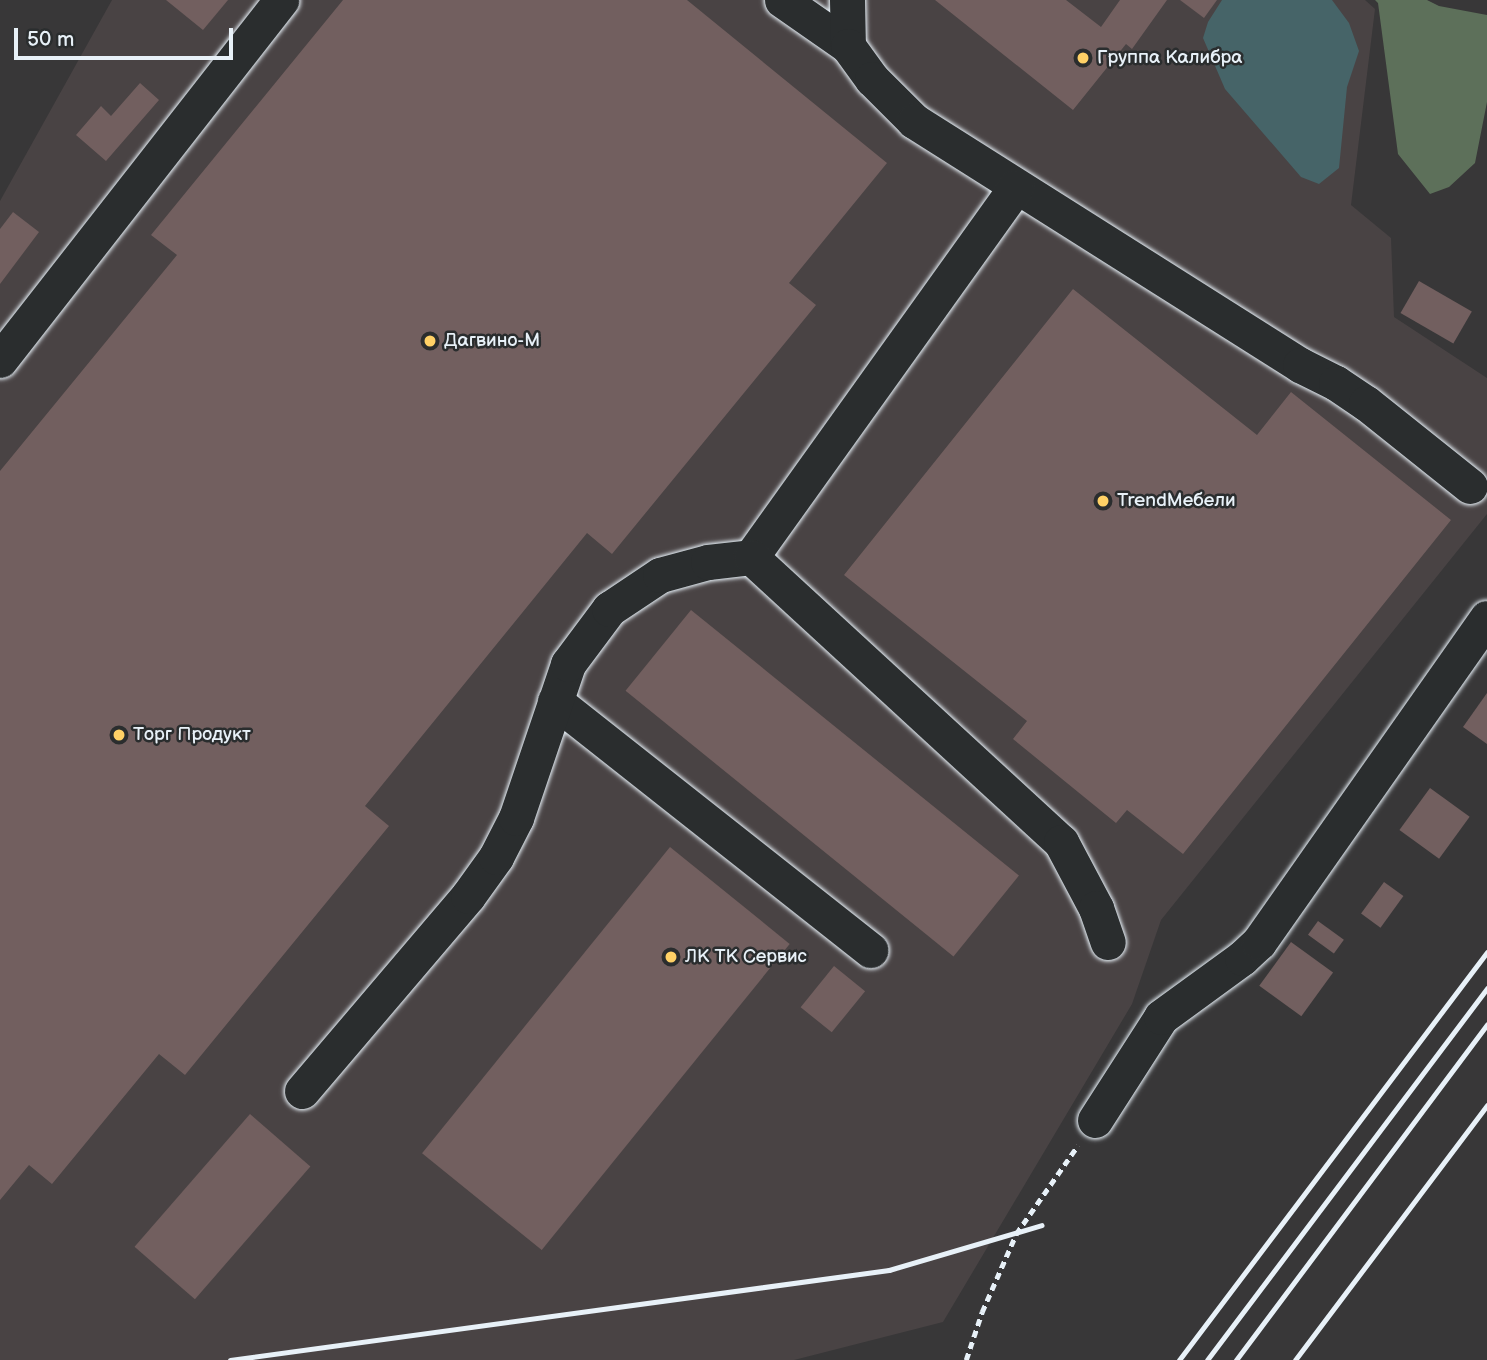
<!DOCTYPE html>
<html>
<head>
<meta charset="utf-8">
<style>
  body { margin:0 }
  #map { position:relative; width:1487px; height:1360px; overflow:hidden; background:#383738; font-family:"Balsamiq Sans",sans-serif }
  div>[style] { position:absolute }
  .built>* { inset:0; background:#494344 }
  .green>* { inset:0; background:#5d705a }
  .water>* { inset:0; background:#466468 }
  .building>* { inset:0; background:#725f5f; transform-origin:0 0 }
  .path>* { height:4.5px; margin-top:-2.25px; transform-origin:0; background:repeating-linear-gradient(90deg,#e8f1f8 0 7px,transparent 0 12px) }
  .roads { filter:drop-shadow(0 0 2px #e8f1f8) drop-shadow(0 0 2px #e8f1f8) }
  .minor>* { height:35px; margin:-17.5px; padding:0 17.5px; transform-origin:17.5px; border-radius:17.5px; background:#2a2d2e }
  .rail>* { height:5px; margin:-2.5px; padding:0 2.5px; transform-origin:2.5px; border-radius:2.5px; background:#e8f1f8 }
  .dots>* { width:19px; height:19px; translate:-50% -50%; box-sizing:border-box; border:4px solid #2a2d2e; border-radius:50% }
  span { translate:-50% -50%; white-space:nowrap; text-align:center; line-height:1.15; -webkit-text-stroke:5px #2a2d2e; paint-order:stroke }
  .poi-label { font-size:19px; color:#e8f1f8 }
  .left { translate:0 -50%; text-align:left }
  .scale { position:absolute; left:14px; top:28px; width:219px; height:32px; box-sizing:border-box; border:4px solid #e8f1f8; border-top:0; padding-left:9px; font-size:21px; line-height:24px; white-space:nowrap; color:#e8f1f8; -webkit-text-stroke:5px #2a2d2e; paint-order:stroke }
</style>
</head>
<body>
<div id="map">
  <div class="built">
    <div style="clip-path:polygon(112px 0,1365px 0,1375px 9px,1351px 205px,1391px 238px,1394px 317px,1487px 378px,1487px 514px,1161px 920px,1132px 1004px,943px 1322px,794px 1360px,0 1360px,0 201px)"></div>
  </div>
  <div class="green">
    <div style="clip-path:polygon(1375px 0,1427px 0,1439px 6px,1487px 15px,1487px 102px,1475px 163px,1449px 187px,1430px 194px,1398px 154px,1378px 3px)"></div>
  </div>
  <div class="water">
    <div style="clip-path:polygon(1222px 0,1332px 0,1349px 23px,1359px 51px,1347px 87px,1339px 168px,1319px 184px,1301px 177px,1225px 89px,1203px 38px,1208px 22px)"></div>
  </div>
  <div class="building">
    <div style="clip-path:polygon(166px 0,228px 0,203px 30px)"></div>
    <div style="clip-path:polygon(343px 0,687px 0,887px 163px,789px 283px,816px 305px,612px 554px,587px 533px,365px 806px,389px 826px,185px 1075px,159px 1054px,52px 1184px,29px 1165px,0 1200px,0 471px,177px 255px,151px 235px)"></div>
    <div style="clip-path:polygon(935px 0,1066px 0,1101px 27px,1120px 0,1167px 0,1132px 49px,1126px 44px,1073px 110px)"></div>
    <div style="clip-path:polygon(1180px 0,1217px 0,1204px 18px)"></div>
    <div style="clip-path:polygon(140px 83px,159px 100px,106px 161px,76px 135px,101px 106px,111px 116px)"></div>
    <div style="clip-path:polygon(13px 212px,39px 232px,0 284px,0 229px)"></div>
    <div style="left:1419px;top:281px;width:61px;height:37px;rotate:30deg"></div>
    <div style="clip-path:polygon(1073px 289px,1257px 435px,1291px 392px,1451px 520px,1183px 854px,1127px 810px,1116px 823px,1013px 739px,1027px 721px,844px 575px)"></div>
    <div style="left:691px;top:610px;width:422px;height:104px;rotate:39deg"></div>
    <div style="clip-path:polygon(1487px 693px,1487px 744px,1463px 727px)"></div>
    <div style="left:1430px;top:788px;width:49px;height:52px;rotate:36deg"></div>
    <div style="left:670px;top:847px;width:154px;height:394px;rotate:39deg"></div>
    <div style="left:1384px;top:882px;width:24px;height:39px;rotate:36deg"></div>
    <div style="left:1318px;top:921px;width:32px;height:17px;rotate:36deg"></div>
    <div style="left:1291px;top:942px;width:52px;height:54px;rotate:36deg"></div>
    <div style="left:834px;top:966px;width:40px;height:53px;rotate:39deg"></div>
    <div style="left:250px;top:1114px;width:80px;height:176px;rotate:41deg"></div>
  </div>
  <div class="path">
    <div style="left:966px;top:1360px;width:51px;rotate:-71.6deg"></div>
    <div style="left:982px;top:1312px;width:85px;rotate:-66.4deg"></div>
    <div style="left:1016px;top:1234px;width:108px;rotate:-55.1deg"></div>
  </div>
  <div class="roads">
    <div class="minor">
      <div style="left:782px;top:0;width:80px;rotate:34.9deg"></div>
      <div style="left:847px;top:0;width:46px;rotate:88.8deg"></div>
      <div style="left:848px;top:46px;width:41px;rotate:54deg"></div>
      <div style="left:872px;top:79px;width:59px;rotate:45deg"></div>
      <div style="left:914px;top:121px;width:457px;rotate:32.3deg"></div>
      <div style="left:1300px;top:365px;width:40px;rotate:26.6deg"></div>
      <div style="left:1336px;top:383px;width:36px;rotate:34deg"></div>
      <div style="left:1366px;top:403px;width:133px;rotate:38.6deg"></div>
      <div style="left:0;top:360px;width:457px;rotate:-52deg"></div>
      <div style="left:751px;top:557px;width:455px;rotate:-54.4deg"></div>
      <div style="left:555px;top:701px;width:402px;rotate:38.3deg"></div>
      <div style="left:302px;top:1091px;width:256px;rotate:-49.6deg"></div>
      <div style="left:468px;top:896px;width:48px;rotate:-54.3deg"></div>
      <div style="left:496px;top:857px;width:44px;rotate:-62.9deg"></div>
      <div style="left:516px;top:818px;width:163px;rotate:-71.3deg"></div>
      <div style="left:568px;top:664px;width:69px;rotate:-53.3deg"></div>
      <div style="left:609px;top:609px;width:61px;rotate:-33.7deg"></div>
      <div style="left:660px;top:575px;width:50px;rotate:-15.2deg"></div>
      <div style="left:708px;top:562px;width:43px;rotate:-6.6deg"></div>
      <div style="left:751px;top:557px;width:421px;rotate:42.6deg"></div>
      <div style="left:1061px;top:842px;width:75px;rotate:62.1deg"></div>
      <div style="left:1096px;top:908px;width:36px;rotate:71deg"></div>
      <div style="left:1095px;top:1120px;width:122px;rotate:-57.3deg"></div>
      <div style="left:1161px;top:1017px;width:100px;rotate:-36.1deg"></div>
      <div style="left:1242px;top:958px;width:23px;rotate:-43deg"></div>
      <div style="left:1259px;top:942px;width:396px;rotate:-54.9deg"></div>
    </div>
  </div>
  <div class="rail">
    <div style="left:230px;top:1360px;width:665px;rotate:-7.78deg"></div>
    <div style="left:889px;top:1270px;width:159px;rotate:-16.4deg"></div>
    <div style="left:1179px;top:1360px;width:511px;rotate:-52.95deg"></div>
    <div style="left:1207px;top:1360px;width:466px;rotate:-53deg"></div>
    <div style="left:1236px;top:1360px;width:419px;rotate:-53.2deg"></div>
    <div style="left:1295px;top:1360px;width:319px;rotate:-53deg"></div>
  </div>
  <div class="dots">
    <div style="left:1083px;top:58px;background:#ffd166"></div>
    <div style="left:430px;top:341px;background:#ffd166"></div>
    <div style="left:1103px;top:501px;background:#ffd166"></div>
    <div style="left:119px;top:735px;background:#ffd166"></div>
    <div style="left:671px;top:957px;background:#ffd166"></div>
  </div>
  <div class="poi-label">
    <span class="left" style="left:1097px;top:58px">Группа Калибра</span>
    <span class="left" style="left:444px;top:341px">Дагвино-М</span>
    <span class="left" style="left:1117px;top:501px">TrendМебели</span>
    <span class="left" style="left:133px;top:735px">Торг Продукт</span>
    <span class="left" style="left:685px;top:957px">ЛК ТК Сервис</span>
  </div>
  <div class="scale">50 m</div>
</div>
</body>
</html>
